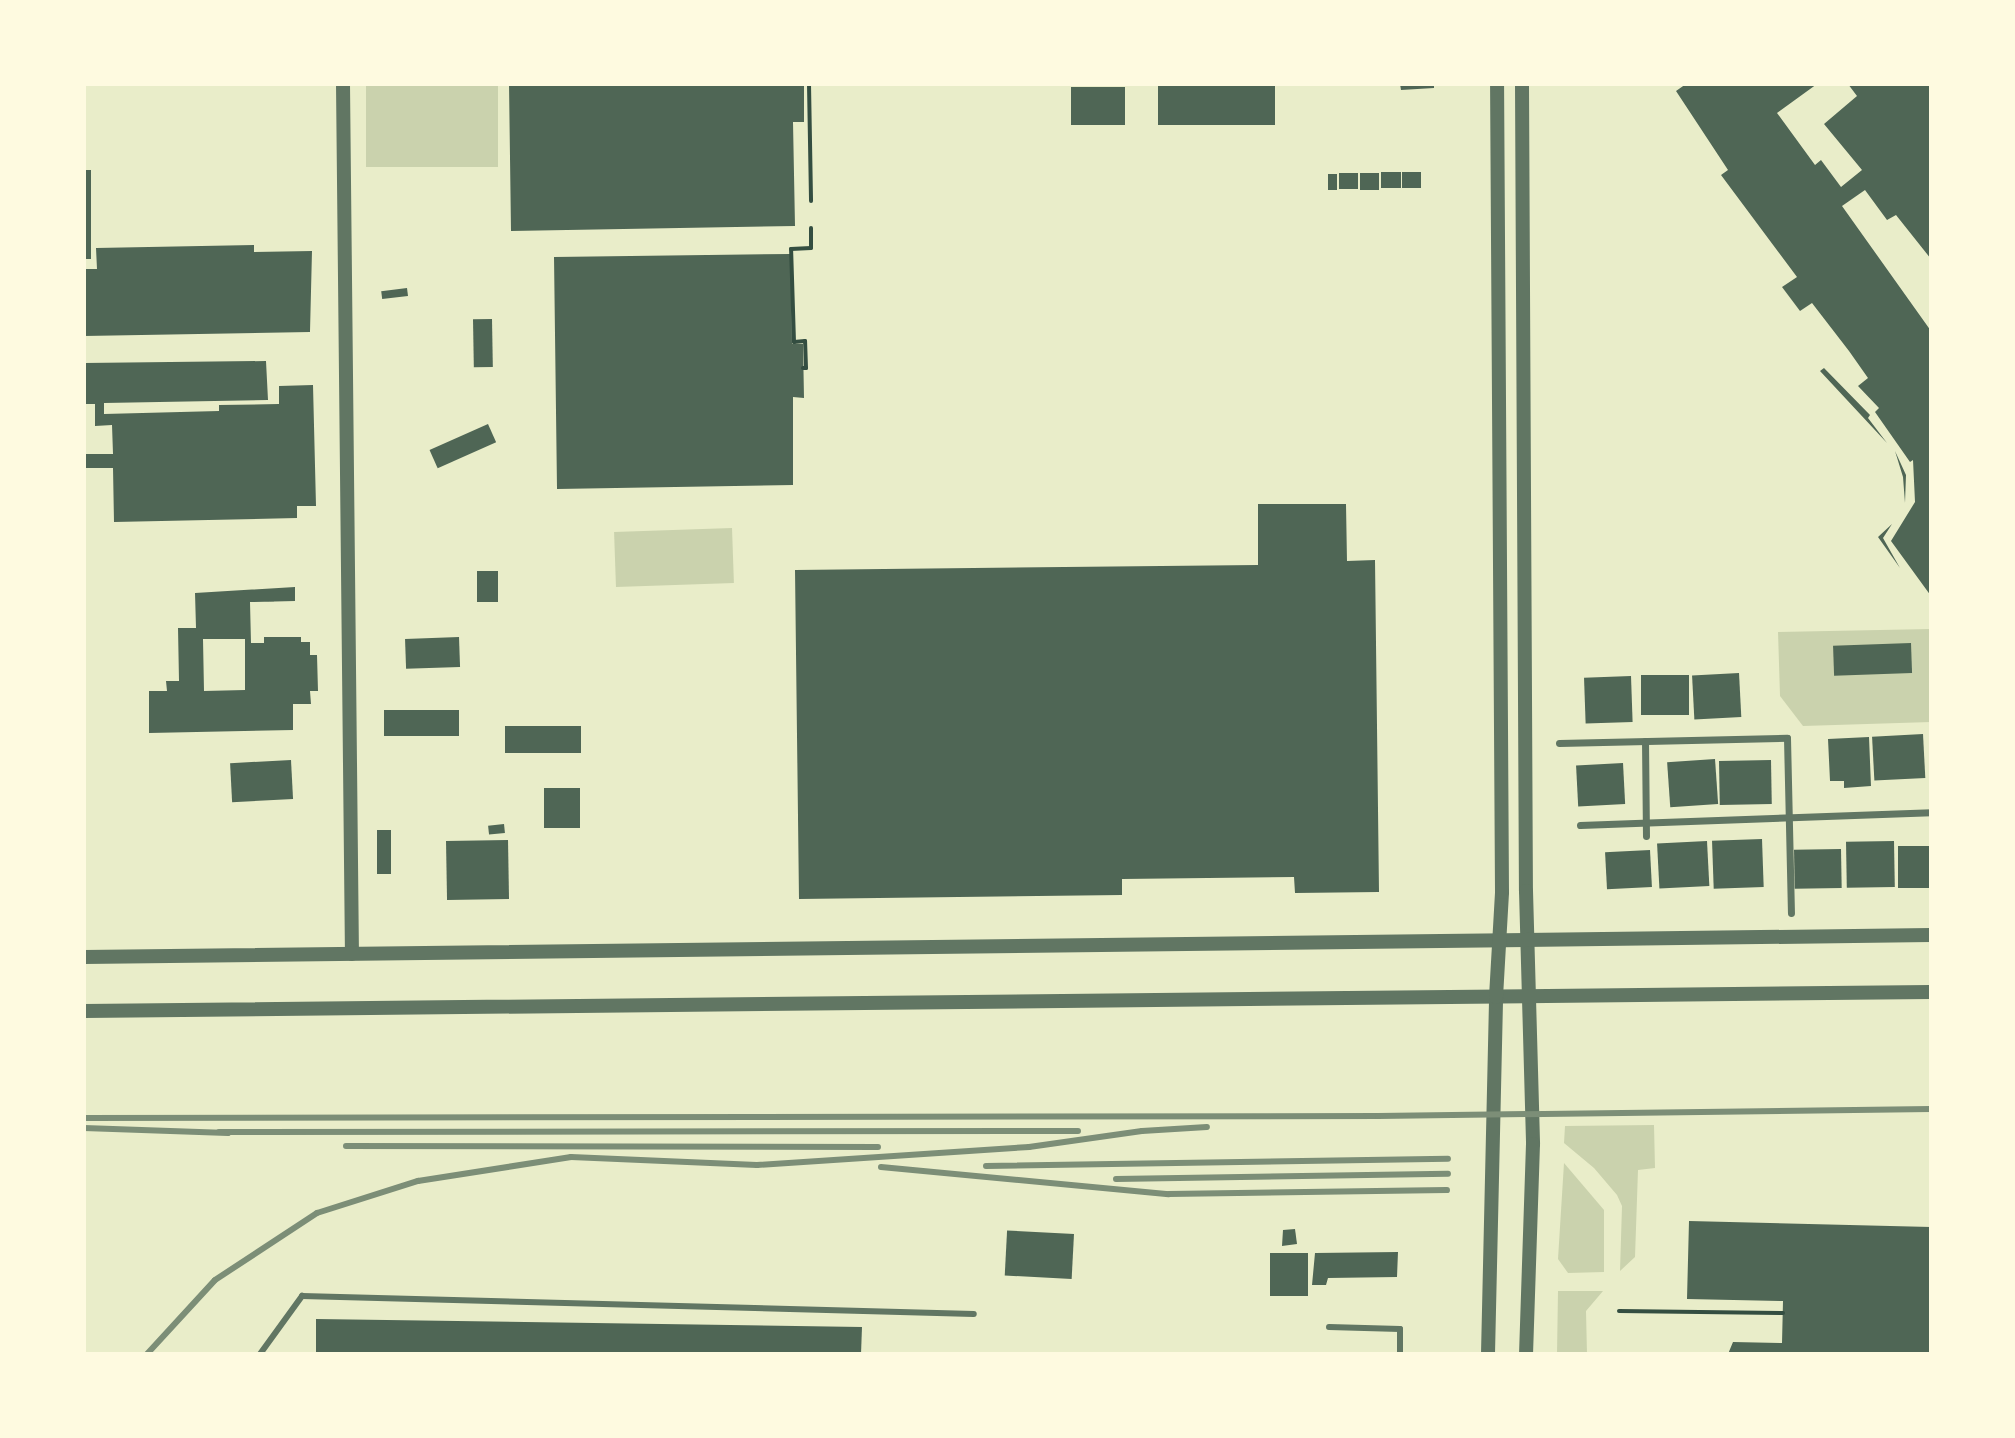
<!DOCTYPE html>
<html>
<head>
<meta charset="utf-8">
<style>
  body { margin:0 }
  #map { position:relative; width:2015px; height:1438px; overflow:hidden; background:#e9edc9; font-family:Helvetica,sans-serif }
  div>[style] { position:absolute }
  .green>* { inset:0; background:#cad2ad; transform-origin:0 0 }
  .building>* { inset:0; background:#4f6655; transform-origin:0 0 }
  .path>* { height:4px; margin:-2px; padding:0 2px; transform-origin:2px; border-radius:2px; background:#344e41 }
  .service>* { height:6px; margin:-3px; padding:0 3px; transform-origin:3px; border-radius:3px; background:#617663 }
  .pedestrian>* { height:7px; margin:-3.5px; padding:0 3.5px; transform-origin:3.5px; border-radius:3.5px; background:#617663 }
  .tertiary>* { height:14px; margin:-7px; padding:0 7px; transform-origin:7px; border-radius:7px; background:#617663 }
  .rail>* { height:6px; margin:-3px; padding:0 3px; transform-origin:3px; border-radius:3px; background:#7c8e77 }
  span { translate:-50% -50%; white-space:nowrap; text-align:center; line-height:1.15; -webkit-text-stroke:6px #fefae0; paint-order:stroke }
  .frame { position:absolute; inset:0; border:86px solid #fefae0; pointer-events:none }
</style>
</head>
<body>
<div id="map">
  <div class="green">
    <div style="left:366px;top:84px;width:132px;height:83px"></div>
    <div style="left:732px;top:528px;width:55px;height:118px;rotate:88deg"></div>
    <div style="clip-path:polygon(1931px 629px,1931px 722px,1803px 726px,1780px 696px,1778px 632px)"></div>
    <div style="clip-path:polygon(1654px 1125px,1655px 1168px,1638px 1170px,1635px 1257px,1620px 1271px,1622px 1206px,1617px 1195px,1594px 1168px,1564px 1143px,1565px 1126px)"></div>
    <div style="clip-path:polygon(1564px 1163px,1604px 1210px,1604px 1272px,1568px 1273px,1558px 1259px)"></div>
    <div style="clip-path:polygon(1558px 1291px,1603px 1291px,1586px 1311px,1587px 1354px,1557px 1354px)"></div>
  </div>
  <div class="building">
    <div style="clip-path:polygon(509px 84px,804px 84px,804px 122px,793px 122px,795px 226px,511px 231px)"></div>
    <div style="clip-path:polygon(1400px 84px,1434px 84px,1434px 88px,1401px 90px)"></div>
    <div style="clip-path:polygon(1686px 84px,1817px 84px,1777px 113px,1815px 165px,1821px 160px,1841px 187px,1862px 170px,1824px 124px,1857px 96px,1848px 84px,1931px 84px,1931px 259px,1896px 215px,1887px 220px,1865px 190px,1842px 206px,1931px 331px,1931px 596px,1891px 541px,1915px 502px,1913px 460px,1910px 462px,1875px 412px,1879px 408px,1858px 386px,1868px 378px,1849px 351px,1812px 303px,1800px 311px,1782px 287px,1797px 277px,1721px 175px,1728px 170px,1676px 91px)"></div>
    <div style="left:1275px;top:86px;width:39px;height:117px;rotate:90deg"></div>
    <div style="left:1125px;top:87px;width:38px;height:54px;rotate:90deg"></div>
    <div style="left:84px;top:170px;width:7px;height:89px"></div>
    <div style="left:1381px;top:172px;width:20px;height:16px"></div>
    <div style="left:1402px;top:172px;width:19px;height:16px"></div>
    <div style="left:1339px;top:173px;width:19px;height:16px"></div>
    <div style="left:1360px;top:173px;width:19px;height:17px"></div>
    <div style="left:1328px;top:174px;width:9px;height:16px"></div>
    <div style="clip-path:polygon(254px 245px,254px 252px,312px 251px,310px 332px,84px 336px,84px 269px,97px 269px,96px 248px)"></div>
    <div style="clip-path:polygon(791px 254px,792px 344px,803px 344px,804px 398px,793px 397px,793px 485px,557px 489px,554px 257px)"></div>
    <div style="left:407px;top:288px;width:8px;height:26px;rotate:83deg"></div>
    <div style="left:492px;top:319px;width:48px;height:19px;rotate:89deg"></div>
    <div style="clip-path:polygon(266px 361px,268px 400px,104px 403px,104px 414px,219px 411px,219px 405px,279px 404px,279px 386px,313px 385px,316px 506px,297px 506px,297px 518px,114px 522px,113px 468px,84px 468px,84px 454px,113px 454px,112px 425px,95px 426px,95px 404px,84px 404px,84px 363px)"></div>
    <div style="clip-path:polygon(1824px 368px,1870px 415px,1868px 418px,1887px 443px,1820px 371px)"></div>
    <div style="left:488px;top:424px;width:20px;height:64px;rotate:66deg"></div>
    <div style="clip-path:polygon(1895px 451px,1906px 475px,1905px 503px,1903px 477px)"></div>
    <div style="clip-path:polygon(1258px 504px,1346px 504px,1347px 561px,1375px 560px,1379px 892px,1295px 893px,1294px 877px,1122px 879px,1122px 895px,799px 899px,795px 570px,1258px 565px)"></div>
    <div style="clip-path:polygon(1892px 524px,1883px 538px,1900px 568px,1878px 537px)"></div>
    <div style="left:477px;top:571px;width:21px;height:31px"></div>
    <div style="clip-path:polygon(evenodd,295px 587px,295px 601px,250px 602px,251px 643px,264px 643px,264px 637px,301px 637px,301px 642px,310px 642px,310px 655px,317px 655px,318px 691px,310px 691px,311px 704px,293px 704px,293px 730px,149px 733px,149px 691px,167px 691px,166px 681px,179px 681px,178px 628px,196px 628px,195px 593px,295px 587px,203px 639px,245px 639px,245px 690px,204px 691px,203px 639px)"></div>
    <div style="left:459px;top:637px;width:30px;height:54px;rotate:88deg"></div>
    <div style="left:1911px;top:643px;width:30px;height:78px;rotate:88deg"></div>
    <div style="left:1739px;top:673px;width:44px;height:47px;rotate:87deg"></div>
    <div style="left:1689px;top:675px;width:40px;height:48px;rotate:90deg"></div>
    <div style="left:1631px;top:676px;width:46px;height:47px;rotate:88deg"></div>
    <div style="left:459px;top:710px;width:26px;height:75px;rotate:90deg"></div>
    <div style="left:581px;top:726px;width:27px;height:76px;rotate:90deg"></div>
    <div style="left:1923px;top:734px;width:44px;height:51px;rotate:87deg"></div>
    <div style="clip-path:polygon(1869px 737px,1871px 786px,1844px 788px,1844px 781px,1830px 781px,1828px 739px)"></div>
    <div style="left:1715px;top:759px;width:45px;height:48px;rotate:86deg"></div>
    <div style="left:291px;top:760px;width:39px;height:61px;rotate:87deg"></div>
    <div style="left:1771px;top:760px;width:44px;height:52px;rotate:89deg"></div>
    <div style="left:1623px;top:763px;width:41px;height:47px;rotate:87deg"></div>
    <div style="left:580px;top:788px;width:40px;height:36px;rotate:90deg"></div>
    <div style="left:504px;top:824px;width:9px;height:16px;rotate:84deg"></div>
    <div style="left:377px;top:830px;width:14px;height:44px"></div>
    <div style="left:1762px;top:839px;width:48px;height:50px;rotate:88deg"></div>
    <div style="left:508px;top:840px;width:59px;height:62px;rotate:89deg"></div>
    <div style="left:1707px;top:841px;width:45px;height:50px;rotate:87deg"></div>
    <div style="left:1894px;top:841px;width:46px;height:48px;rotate:89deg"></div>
    <div style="left:1931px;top:846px;width:42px;height:33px;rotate:90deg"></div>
    <div style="left:1841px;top:849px;width:39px;height:47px;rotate:89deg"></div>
    <div style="left:1650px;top:850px;width:37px;height:45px;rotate:87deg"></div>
    <div style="clip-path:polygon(1689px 1221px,1931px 1227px,1931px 1354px,1728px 1354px,1733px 1342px,1782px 1343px,1783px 1301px,1687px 1299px)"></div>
    <div style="clip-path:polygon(1295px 1229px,1297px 1244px,1282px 1246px,1283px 1230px)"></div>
    <div style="left:1074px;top:1234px;width:45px;height:67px;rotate:93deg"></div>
    <div style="clip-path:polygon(1398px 1252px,1397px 1277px,1328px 1278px,1326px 1285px,1312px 1285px,1315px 1253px)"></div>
    <div style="left:1270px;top:1253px;width:38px;height:43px"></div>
    <div style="clip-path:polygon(316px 1319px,862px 1327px,861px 1354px,316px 1354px)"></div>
  </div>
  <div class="path">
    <div style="left:809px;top:84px;width:117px;rotate:89deg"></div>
    <div style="left:803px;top:368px;width:3px"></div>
    <div style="left:806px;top:368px;width:27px;rotate:-92deg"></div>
    <div style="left:805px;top:341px;width:11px;rotate:175deg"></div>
    <div style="left:794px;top:342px;width:93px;rotate:-91.8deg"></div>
    <div style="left:791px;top:249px;width:20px;rotate:-3deg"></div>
    <div style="left:811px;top:248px;width:20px;rotate:-90deg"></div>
    <div style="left:1619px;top:1311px;width:164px;rotate:0.7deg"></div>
  </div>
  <div class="service">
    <div style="left:1329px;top:1327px;width:71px;rotate:1.6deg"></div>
    <div style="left:1400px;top:1329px;width:25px;rotate:90deg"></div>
    <div style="left:260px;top:1354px;width:72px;rotate:-54.1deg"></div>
    <div style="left:302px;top:1296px;width:672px;rotate:1.53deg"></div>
  </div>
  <div class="pedestrian">
    <div style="left:1645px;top:741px;width:95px;rotate:89.4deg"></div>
    <div style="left:1559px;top:743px;width:228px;rotate:-1.3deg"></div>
    <div style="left:1787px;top:738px;width:175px;rotate:88.7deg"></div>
    <div style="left:1580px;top:825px;width:351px;rotate:-2.1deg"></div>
  </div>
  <div class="tertiary">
    <div style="left:343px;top:84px;width:870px;rotate:89.41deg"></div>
    <div style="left:1522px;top:84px;width:807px;rotate:89.72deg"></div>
    <div style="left:1526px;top:891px;width:253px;rotate:88.4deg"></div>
    <div style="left:1533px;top:1144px;width:210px;rotate:91.9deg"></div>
    <div style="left:84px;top:957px;width:1847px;rotate:-0.68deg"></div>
    <div style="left:84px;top:1011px;width:1847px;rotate:-0.59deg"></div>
    <div style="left:1488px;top:1354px;width:357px;rotate:-88.7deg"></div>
    <div style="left:1496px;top:997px;width:105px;rotate:-86.7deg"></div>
    <div style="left:1502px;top:892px;width:808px;rotate:-90.35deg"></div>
  </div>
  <div class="rail">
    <div style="left:84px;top:1118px;width:1294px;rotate:-0.09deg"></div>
    <div style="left:1378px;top:1116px;width:553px;rotate:-0.73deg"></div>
    <div style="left:84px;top:1128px;width:144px;rotate:2deg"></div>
    <div style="left:219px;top:1132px;width:859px;rotate:-0.07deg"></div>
    <div style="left:346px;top:1146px;width:532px;rotate:0.11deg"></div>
    <div style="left:986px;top:1166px;width:462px;rotate:-0.9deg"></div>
    <div style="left:881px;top:1167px;width:289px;rotate:5.4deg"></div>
    <div style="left:1169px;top:1194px;width:278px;rotate:-0.8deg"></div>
    <div style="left:1116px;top:1179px;width:332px;rotate:-0.9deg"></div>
    <div style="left:147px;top:1354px;width:100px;rotate:-47.4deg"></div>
    <div style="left:215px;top:1280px;width:122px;rotate:-33.3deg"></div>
    <div style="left:317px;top:1213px;width:106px;rotate:-17.6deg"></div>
    <div style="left:418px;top:1181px;width:155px;rotate:-8.9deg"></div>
    <div style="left:571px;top:1157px;width:186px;rotate:2.5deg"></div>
    <div style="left:757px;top:1165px;width:273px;rotate:-3.8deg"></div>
    <div style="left:1029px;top:1147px;width:114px;rotate:-8.1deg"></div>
    <div style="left:1142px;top:1131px;width:65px;rotate:-3.5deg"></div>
  </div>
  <div class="frame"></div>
</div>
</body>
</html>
